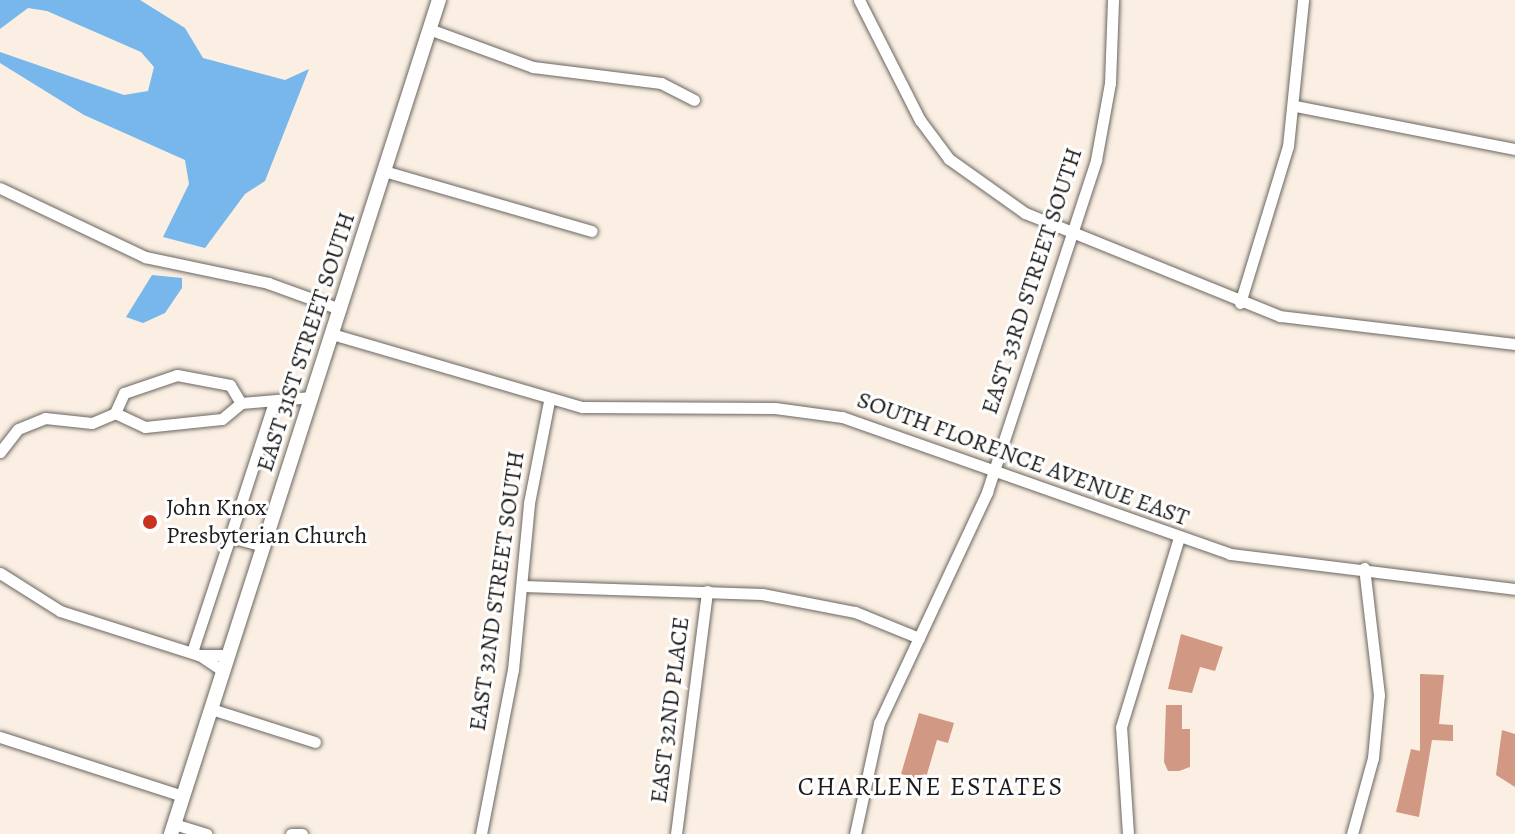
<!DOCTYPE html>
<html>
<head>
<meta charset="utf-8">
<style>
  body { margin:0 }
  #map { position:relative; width:1515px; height:834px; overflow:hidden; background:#faefe2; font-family:Alegreya,serif }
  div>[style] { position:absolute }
  .water>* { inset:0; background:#77b7eb }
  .building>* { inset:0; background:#d19984 }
  .roads { filter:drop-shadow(0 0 2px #6a6661) drop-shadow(0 0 2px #6a6661) }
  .minor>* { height:11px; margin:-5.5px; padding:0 5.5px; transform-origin:5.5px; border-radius:5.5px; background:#fff }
  .major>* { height:14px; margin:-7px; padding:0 7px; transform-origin:7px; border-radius:7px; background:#fff }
  .dots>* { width:22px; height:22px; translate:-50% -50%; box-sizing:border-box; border:4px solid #fff; border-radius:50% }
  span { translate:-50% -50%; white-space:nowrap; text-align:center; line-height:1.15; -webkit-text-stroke:6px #fff; paint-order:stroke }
  .street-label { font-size:24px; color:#1c1c1c }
  .poi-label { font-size:24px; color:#1c1c1c }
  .left { translate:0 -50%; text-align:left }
  .neighbourhood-label { font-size:26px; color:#1c1c1c; letter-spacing:2px }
</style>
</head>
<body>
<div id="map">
  <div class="water">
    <div style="clip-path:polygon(0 0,140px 0,185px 28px,203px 58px,285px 80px,309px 69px,265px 181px,245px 194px,205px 248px,163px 237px,189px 184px,185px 160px,84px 115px,0 63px,0 52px,124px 95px,148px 91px,154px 67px,141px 52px,47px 11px,28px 8px,0 29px)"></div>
    <div style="clip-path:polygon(152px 275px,182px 278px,182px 288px,165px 313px,143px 323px,126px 317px)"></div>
  </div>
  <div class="building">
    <div style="clip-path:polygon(1181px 634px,1223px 647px,1215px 671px,1200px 667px,1192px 693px,1168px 689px)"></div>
    <div style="clip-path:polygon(1420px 674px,1444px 675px,1439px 724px,1453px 725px,1453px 741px,1432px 740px,1419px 817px,1396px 812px,1411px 749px,1420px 751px)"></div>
    <div style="clip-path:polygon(1166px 705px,1182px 705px,1182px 729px,1190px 729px,1190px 767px,1179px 771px,1168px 771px,1164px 762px)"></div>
    <div style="clip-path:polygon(919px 713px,954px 723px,948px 743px,937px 740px,925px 781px,901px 774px)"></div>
    <div style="clip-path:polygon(1502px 730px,1515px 734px,1515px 787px,1496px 775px)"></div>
  </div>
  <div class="roads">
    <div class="minor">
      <div style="left:859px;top:0;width:135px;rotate:63.1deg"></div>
      <div style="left:920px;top:120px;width:49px;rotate:53.4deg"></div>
      <div style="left:949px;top:159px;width:93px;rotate:35.4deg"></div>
      <div style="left:1025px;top:213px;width:275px;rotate:22deg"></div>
      <div style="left:1280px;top:316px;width:237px;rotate:6.8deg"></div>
      <div style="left:429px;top:29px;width:111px;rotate:20.1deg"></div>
      <div style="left:533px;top:67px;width:129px;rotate:7.1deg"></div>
      <div style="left:661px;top:83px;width:37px;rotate:27deg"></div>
      <div style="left:1295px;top:106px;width:224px;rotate:11.1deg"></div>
      <div style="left:384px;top:171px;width:216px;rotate:16.1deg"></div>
      <div style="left:0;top:188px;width:161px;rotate:25.4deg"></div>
      <div style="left:145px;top:257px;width:126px;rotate:11.9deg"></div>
      <div style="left:268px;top:283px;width:77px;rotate:19.9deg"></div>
      <div style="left:1240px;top:303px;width:164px;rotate:-73deg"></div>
      <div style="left:1288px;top:146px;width:147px;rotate:-84.1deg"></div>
      <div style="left:332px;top:334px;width:260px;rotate:16.3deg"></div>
      <div style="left:582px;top:407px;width:193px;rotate:0.3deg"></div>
      <div style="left:775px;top:408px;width:68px;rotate:7.7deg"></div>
      <div style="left:842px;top:417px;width:411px;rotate:19.4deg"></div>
      <div style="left:1230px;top:554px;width:287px;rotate:7deg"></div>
      <div style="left:115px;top:413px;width:22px;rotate:-66deg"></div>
      <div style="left:124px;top:393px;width:56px;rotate:-18.8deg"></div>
      <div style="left:177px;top:375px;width:54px;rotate:10.7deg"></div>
      <div style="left:230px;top:385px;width:21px;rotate:59deg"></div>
      <div style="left:0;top:452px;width:29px;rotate:-52deg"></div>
      <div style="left:18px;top:429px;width:29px;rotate:-22deg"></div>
      <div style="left:45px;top:418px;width:47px;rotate:6.1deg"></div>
      <div style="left:92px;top:423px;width:25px;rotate:-23deg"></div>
      <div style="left:115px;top:413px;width:33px;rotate:25deg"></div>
      <div style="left:145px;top:427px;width:77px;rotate:-5.9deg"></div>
      <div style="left:222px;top:419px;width:25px;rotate:-40deg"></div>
      <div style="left:241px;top:403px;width:71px;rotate:-4.8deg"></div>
      <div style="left:230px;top:537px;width:142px;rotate:-71.9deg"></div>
      <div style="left:0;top:573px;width:71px;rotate:32.3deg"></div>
      <div style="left:60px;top:611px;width:146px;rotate:17.6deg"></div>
      <div style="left:523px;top:586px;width:239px;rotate:1.9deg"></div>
      <div style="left:762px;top:594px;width:95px;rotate:11deg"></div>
      <div style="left:855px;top:612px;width:69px;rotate:22.1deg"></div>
      <div style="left:192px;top:652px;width:121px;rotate:-71.7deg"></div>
      <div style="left:230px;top:537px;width:34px;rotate:15deg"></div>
      <div style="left:223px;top:671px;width:29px;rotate:-146deg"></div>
      <div style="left:199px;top:655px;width:29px"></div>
      <div style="left:211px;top:709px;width:109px;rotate:17.6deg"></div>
      <div style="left:0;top:737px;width:192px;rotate:17.9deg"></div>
      <div style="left:174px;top:824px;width:34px;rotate:17deg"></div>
      <div style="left:291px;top:834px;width:11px"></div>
      <div style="left:481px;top:834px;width:167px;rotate:-79deg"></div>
      <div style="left:513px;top:670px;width:168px;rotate:-84.5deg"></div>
      <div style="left:529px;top:503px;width:104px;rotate:-78.9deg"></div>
      <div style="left:676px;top:834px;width:245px;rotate:-82.7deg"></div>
      <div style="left:855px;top:834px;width:114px;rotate:-77.8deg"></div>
      <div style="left:879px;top:723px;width:255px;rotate:-64.9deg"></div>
      <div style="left:987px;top:492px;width:349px;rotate:-71.8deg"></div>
      <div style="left:1096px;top:160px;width:78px;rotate:-79.7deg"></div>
      <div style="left:1110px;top:83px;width:83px;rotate:-87.9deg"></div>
      <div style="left:1128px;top:834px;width:107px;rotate:-93.7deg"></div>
      <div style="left:1121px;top:727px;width:195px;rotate:-73deg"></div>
      <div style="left:1352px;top:834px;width:79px;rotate:-74.6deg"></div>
      <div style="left:1373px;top:758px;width:63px;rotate:-84.6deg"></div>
      <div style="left:1379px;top:695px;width:128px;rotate:-96.7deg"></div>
    </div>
    <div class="major">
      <div style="left:171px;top:834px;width:876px;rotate:-72.19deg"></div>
    </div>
  </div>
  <div class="dots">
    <div style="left:150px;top:522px;background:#c8321e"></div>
  </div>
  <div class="street-label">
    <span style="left:1032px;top:281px;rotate:-72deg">EAST 33RD STREET SOUTH</span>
    <span style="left:306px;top:342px;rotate:-72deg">EAST 31ST STREET SOUTH</span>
    <span style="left:1023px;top:459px;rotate:20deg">SOUTH FLORENCE AVENUE EAST</span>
    <span style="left:497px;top:591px;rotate:-82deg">EAST 32ND STREET SOUTH</span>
    <span style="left:670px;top:710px;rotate:-83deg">EAST 32ND PLACE</span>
  </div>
  <div class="poi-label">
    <span class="left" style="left:166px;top:522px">John Knox<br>Presbyterian Church</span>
  </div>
  <div class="neighbourhood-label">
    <span style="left:931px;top:787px">CHARLENE ESTATES</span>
  </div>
</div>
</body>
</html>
